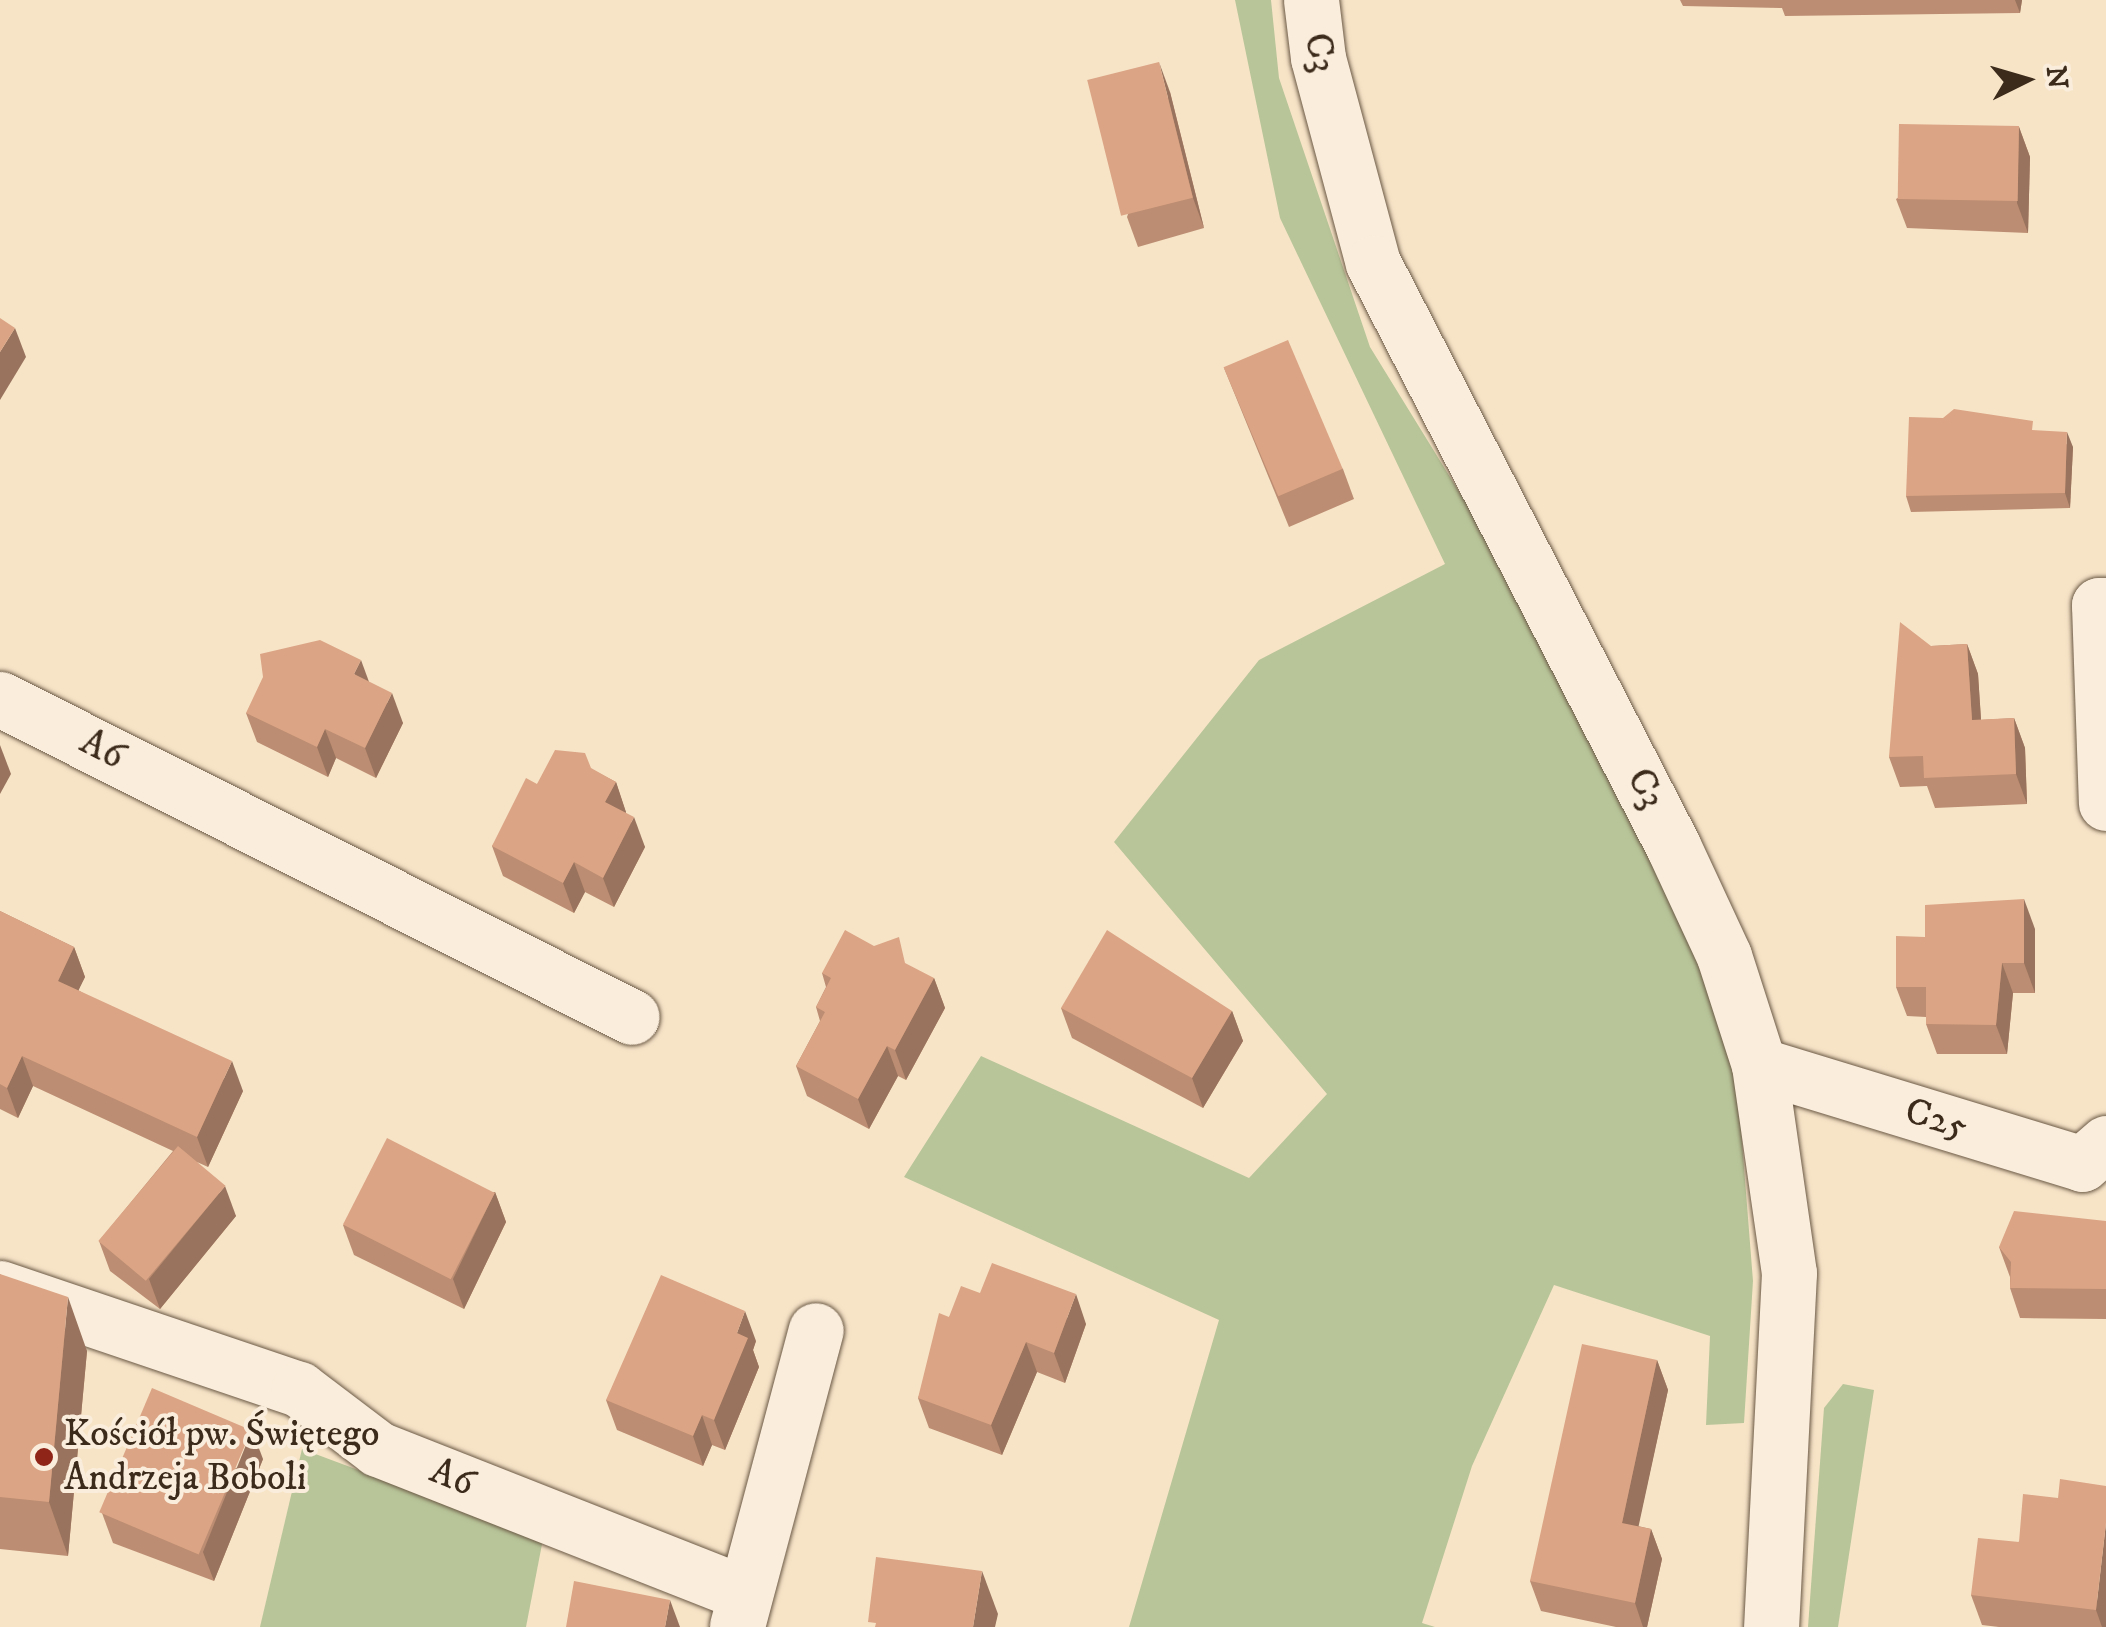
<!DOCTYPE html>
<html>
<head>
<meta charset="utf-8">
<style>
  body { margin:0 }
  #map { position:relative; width:2106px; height:1627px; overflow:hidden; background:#f7e4c7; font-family:"IM FELL DW Pica",serif }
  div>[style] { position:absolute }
  .green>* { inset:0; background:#b8c599 }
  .roads { filter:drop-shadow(0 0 2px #6b5946) drop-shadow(0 0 2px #6b5946) }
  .minor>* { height:55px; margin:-27.5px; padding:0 27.5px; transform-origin:27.5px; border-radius:27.5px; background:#faeddb }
  .wall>* { inset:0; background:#bc8d72 }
  .shaded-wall>* { inset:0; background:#99735d }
  .building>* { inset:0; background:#dba485; transform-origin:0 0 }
  .dots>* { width:28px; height:28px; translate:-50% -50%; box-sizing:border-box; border:5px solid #faeddb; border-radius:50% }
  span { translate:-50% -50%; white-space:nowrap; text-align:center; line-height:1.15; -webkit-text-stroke:8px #faeddb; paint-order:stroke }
  .street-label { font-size:38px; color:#3c2b1b }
  .poi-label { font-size:38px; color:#3c2b1b }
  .left { translate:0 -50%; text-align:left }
  .north { position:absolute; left:1976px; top:30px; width:100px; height:100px; -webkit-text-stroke:8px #faeddb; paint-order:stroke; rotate:85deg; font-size:28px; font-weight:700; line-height:40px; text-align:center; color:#3c2b1b }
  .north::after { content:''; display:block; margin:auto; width:35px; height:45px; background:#3c2b1b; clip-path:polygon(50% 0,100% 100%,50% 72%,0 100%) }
</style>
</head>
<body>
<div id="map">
  <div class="green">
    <div style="clip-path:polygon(1235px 0,1271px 0,1279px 78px,1370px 347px,1535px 615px,1658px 860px,1736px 1066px,1753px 1281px,1744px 1423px,1706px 1425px,1710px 1336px,1554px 1285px,1472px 1466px,1422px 1623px,1435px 1627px,1129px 1627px,1219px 1320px,904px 1177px,981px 1056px,1249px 1178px,1327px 1094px,1114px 842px,1259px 660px,1445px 564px,1280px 218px)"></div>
    <div style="clip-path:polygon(1843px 1384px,1874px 1390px,1838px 1627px,1808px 1627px,1824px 1408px)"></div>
    <div style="clip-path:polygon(302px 1449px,543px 1539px,526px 1627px,260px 1627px)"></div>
  </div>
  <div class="roads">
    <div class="minor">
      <div style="left:1311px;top:0;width:58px;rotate:83.1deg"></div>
      <div style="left:1318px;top:58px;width:212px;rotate:75deg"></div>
      <div style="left:1373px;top:263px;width:656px;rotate:62.77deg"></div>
      <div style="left:1673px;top:846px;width:121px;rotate:65.1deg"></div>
      <div style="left:1724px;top:956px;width:114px;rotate:72.2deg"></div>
      <div style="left:1759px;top:1065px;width:210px;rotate:81.8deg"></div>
      <div style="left:1789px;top:1273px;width:354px;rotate:92.9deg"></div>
      <div style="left:2106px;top:605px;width:7px;rotate:180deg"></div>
      <div style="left:2099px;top:605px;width:198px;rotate:88deg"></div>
      <div style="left:0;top:699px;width:707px;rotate:26.71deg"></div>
      <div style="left:1759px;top:1065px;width:338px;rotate:17deg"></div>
      <div style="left:2082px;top:1164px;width:32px;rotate:-41deg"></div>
      <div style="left:0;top:1288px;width:316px;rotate:18.7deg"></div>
      <div style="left:299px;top:1389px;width:99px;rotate:37.2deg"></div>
      <div style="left:378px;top:1449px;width:392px;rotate:21.5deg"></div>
      <div style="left:737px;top:1626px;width:306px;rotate:-75.1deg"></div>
    </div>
  </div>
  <div class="wall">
    <div style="clip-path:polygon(1680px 0,2022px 0,2020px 13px,1785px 16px,1782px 8px,1683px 6px)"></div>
    <div style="clip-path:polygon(1170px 92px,1204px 228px,1138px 247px,1127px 217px)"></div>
    <div style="clip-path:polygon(2019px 127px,2030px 157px,2028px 233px,1907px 228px,1896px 199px)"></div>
    <div style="clip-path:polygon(1224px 368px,1343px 469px,1354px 499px,1289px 527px)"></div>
    <div style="clip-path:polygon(2036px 431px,2073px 447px,2070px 508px,1911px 512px,1906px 496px)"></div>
    <div style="clip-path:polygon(1967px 644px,1978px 674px,1981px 720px,2014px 718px,2025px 748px,2027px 804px,1935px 808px,1927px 786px,1900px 787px,1889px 757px,1931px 646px)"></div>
    <div style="clip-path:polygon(369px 682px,403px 723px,376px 778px,336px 758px,328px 777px,257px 742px,246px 713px)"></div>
    <div style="clip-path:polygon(591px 769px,616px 782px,626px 813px,645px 847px,614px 907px,585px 892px,574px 913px,503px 876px,492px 846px,537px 784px)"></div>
    <div style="clip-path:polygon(0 911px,74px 947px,85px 977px,78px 990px,243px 1091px,208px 1167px,197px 1162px,236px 1216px,160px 1309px,110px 1271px,99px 1241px,173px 1151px,33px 1086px,18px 1118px,0 1109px)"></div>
    <div style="clip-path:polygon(2035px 929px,2035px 993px,2013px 993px,2007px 1054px,1937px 1054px,1926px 1024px,1926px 1017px,1907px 1016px,1896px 987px,1925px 937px)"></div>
    <div style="clip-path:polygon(822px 973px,934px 978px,945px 1008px,906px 1080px,898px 1076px,869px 1129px,807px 1096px,796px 1066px,820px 1021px,816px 1007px,826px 987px)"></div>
    <div style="clip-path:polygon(1061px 1008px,1232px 1011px,1243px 1041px,1203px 1108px,1072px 1038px)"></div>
    <div style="clip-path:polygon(495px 1192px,506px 1222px,464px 1309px,354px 1255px,343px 1225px)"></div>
    <div style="clip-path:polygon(2106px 1221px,2106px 1319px,2020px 1318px,2010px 1288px,2010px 1277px,1999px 1247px)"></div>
    <div style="clip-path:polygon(0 1274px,87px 1351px,68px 1556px,0 1549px)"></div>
    <div style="clip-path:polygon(980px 1293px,1086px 1324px,1065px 1383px,1037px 1372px,1002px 1455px,929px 1428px,918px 1398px,949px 1317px)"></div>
    <div style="clip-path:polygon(756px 1341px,753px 1350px,759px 1367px,725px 1450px,712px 1445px,703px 1466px,617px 1430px,606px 1400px)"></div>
    <div style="clip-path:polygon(1657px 1360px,1668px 1390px,1638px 1526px,1651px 1529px,1662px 1559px,1647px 1627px,1616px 1627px,1541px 1611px,1530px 1581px)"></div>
    <div style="clip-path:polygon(263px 1459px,214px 1581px,113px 1543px,102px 1513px)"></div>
    <div style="clip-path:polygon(2058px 1498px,2106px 1627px,1999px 1627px,1982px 1625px,1971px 1595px)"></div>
  </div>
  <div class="shaded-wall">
    <div style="clip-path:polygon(2015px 0,2022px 0,2020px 13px)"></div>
    <div style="clip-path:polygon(1159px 62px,1170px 92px,1204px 228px,1193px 198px)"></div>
    <div style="clip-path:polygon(2019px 127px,2030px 157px,2028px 233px,2017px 203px)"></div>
    <div style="clip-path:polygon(15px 328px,26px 357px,0 400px,0 352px)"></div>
    <div style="clip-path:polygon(2067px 432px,2073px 447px,2070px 508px,2065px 493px)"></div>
    <div style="clip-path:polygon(1967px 644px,1978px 674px,1983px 750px,1972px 720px)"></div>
    <div style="clip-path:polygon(361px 660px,372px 690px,354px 674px)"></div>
    <div style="clip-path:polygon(392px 693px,403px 723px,376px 778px,365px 748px)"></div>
    <div style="clip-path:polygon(2014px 718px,2025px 748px,2027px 804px,2016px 774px)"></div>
    <div style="clip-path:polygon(325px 729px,336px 758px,328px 777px,317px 747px)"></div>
    <div style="clip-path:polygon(0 745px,11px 774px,0 794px)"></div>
    <div style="clip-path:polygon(616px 782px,626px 812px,616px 832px,605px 802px)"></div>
    <div style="clip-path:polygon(634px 817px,645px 847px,614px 907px,603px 878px)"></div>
    <div style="clip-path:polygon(574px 862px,585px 892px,574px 913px,563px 883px)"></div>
    <div style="clip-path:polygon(2024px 899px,2035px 929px,2035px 993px,2024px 963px)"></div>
    <div style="clip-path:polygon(74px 947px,85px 977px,69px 1010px,58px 981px)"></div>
    <div style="clip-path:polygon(2002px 963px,2013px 993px,2007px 1054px,1996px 1025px)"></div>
    <div style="clip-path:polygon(934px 978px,945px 1008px,906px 1080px,895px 1050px)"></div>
    <div style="clip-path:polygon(1232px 1011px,1243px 1041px,1203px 1108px,1192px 1078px)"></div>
    <div style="clip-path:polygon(887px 1046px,898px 1076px,869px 1129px,858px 1099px)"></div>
    <div style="clip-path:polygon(22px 1056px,33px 1086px,18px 1118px,7px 1088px)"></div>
    <div style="clip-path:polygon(232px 1061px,243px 1091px,208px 1167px,197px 1137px)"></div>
    <div style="clip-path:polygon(225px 1186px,236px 1216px,160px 1309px,149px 1279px)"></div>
    <div style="clip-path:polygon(495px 1192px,506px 1222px,464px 1309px,453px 1279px)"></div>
    <div style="clip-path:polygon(1076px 1294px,1086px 1324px,1065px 1383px,1054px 1353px)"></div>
    <div style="clip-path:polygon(68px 1297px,87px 1351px,68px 1556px,49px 1502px)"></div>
    <div style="clip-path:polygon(745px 1311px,756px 1341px,753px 1350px,759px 1367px,725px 1450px,714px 1420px,737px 1333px)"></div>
    <div style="clip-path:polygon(1026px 1342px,1037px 1372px,1002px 1455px,991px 1425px)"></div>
    <div style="clip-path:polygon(1657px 1360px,1668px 1390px,1633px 1552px,1622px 1523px)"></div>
    <div style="clip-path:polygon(702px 1415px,712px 1445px,703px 1466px,693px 1436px)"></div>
    <div style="clip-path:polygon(252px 1430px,263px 1459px,214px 1581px,203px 1552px)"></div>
    <div style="clip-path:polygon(2106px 1523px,2106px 1627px,2102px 1627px,2096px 1610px)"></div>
    <div style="clip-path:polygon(1651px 1529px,1662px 1559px,1647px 1627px,1643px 1627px,1635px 1603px)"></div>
    <div style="clip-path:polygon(982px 1571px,998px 1614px,995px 1627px,973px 1627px)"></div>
    <div style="clip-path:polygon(670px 1600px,680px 1627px,665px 1627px)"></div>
  </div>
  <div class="building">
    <div style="left:1159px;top:62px;width:140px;height:74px;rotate:76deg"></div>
    <div style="left:1899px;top:124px;width:120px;height:75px;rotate:1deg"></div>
    <div style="clip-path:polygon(0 318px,15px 328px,0 352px)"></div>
    <div style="left:1288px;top:340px;width:140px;height:70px;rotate:67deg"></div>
    <div style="clip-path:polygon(1954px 409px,2033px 421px,2032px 430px,2067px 432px,2065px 493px,1906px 496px,1909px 417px,1943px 418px)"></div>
    <div style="clip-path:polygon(1900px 622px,1931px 646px,1967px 644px,1972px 720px,2014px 718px,2016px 774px,1924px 778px,1923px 756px,1889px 757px)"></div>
    <div style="clip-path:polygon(320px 640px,361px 660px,354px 674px,392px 693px,365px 748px,325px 729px,317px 747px,246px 713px,263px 677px,260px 654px)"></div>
    <div style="clip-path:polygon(555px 750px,585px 753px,591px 768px,616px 782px,605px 802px,634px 817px,603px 878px,574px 862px,563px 883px,492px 846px,526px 778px,537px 784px)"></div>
    <div style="clip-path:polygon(2024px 899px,2024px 963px,2002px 963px,1996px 1025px,1926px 1024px,1926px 987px,1896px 987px,1896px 936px,1925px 937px,1925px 905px)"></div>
    <div style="clip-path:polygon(0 911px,74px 947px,58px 981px,232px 1061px,197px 1137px,22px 1056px,7px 1088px,0 1084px)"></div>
    <div style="clip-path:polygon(845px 930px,874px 946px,899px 937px,905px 963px,934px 978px,895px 1050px,887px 1046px,858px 1099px,796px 1066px,825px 1012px,816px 1007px,831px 978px,822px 973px)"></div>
    <div style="clip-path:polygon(1107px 930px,1232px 1011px,1192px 1078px,1061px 1008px)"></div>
    <div style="left:387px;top:1138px;width:121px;height:97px;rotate:27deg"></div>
    <div style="left:178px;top:1146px;width:62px;height:124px;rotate:40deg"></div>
    <div style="clip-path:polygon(2014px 1211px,2106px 1221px,2106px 1289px,2010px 1288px,2011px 1262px,1999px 1247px)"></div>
    <div style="clip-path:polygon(992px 1263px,1076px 1294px,1054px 1353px,1026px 1342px,991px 1425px,918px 1398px,939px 1313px,949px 1317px,961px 1286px,980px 1293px)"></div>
    <div style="clip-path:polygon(0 1274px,68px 1297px,49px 1502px,0 1497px)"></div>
    <div style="clip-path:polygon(661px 1275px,745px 1311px,737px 1333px,748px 1338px,714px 1420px,702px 1415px,693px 1436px,606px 1400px)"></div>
    <div style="clip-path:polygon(1582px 1344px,1657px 1360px,1622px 1523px,1651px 1529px,1635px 1603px,1530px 1581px)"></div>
    <div style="left:152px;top:1388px;width:108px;height:135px;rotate:23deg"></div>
    <div style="clip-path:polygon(2060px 1479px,2106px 1486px,2106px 1523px,2096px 1610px,1971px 1595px,1978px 1538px,2019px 1542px,2023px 1494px,2058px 1498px)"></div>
    <div style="clip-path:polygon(876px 1557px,982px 1571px,973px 1627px,875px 1627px,876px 1623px,868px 1622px)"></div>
    <div style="clip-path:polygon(574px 1581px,670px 1600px,665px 1627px,566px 1627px)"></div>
  </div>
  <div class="dots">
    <div style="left:44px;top:1457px;background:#8f2418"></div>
  </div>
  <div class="street-label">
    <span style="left:1319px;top:53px;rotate:80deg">C3</span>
    <span style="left:102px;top:750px;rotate:27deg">A6</span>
    <span style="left:1645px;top:789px;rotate:64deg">C3</span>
    <span style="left:1936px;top:1120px;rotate:17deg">C25</span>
    <span style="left:452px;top:1478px;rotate:22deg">A6</span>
  </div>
  <div class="poi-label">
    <span class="left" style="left:64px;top:1457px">Kościół pw. Świętego<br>Andrzeja Boboli</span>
  </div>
  <div class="north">N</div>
</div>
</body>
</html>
